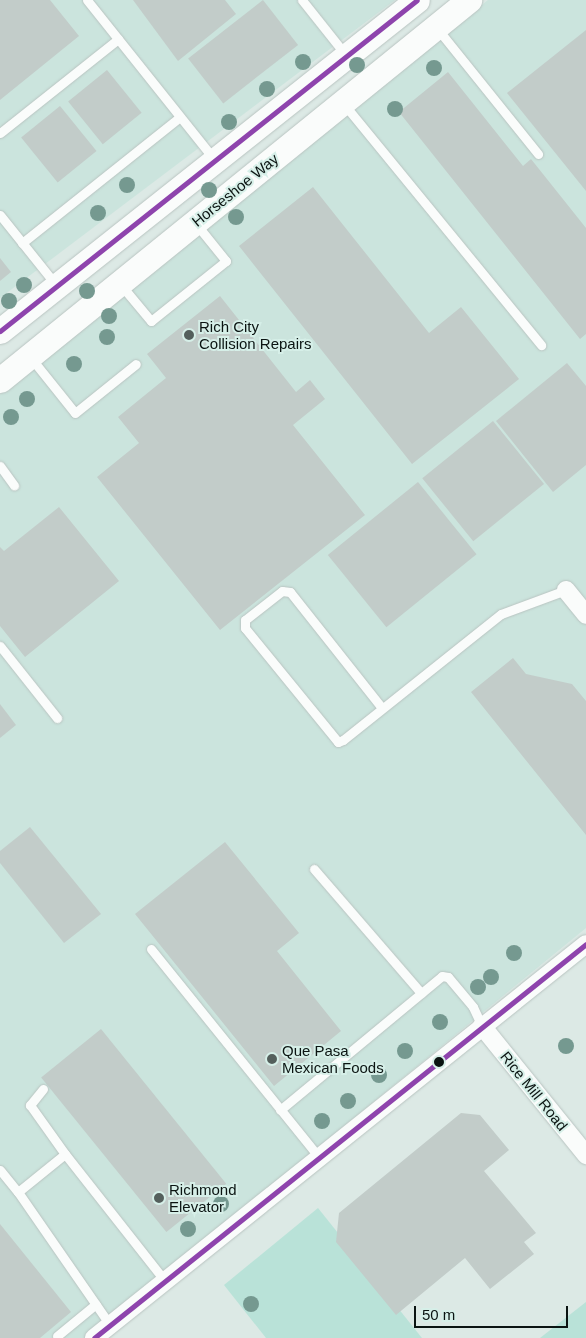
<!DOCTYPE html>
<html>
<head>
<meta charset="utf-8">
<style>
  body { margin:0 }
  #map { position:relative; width:586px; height:1338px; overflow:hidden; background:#dce9e5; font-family:Helvetica,sans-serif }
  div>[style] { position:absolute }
  .built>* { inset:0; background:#cbe4dd }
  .green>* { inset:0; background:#b9e2d8 }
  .building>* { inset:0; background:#c2ccc9; transform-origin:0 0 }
  .roads { filter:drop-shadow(0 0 1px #b9c4c1) drop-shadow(0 0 1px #b9c4c1) }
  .lane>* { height:9px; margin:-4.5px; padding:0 4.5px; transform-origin:4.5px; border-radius:4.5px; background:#fafcfb }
  .street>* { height:18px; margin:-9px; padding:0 9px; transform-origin:9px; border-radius:9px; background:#fafcfb }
  .secondary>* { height:25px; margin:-12.5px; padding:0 12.5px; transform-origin:12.5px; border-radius:12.5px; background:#fafcfb }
  .bus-1>* { height:5px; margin:-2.5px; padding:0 2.5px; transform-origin:2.5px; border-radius:2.5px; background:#8e44ad }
  .trees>* { width:16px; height:16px; margin:-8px; border-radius:50%; background:#759990 }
  .dots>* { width:14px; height:14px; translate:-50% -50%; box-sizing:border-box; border:2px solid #d6efe8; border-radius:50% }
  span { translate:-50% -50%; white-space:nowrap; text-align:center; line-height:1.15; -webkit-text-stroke:4px #d6efe8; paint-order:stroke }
  .street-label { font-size:15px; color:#0b1412 }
  .poi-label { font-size:15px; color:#0b1412 }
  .left { translate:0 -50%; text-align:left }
  .scale { position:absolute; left:414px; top:1306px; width:154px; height:22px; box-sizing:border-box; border:2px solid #0b1412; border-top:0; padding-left:6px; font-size:15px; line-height:18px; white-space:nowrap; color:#0b1412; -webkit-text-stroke:4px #d6efe8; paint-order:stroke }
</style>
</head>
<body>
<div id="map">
  <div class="built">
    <div style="clip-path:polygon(0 0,395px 0,0 298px)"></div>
    <div style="clip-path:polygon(488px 0,586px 0,586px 928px,85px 1338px,0 1338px,0 394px)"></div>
  </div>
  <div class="green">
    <div style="clip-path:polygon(318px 1208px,422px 1338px,266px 1338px,224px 1285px)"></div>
    <div style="clip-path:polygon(586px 1302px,586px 1338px,540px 1338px)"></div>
  </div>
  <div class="building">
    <div style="clip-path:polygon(0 0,50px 0,79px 36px,0 100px)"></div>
    <div style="clip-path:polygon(133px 0,225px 0,236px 14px,178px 61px)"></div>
    <div style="left:263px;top:0;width:57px;height:95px;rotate:52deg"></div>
    <div style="clip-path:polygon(586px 30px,586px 191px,507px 93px)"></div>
    <div style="left:107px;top:70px;width:55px;height:50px;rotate:51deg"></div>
    <div style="clip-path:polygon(448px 72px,523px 166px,531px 159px,586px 228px,586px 334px,580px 339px,399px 112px)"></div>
    <div style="left:60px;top:106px;width:58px;height:50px;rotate:51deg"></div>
    <div style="clip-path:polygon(313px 187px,429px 333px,461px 307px,519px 379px,412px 464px,239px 246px)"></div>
    <div style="clip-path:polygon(0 258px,11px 272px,0 281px)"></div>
    <div style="clip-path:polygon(220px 296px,296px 392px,310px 380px,325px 399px,293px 425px,365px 515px,220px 630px,97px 477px,139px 443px,118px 417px,166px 378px,147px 354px)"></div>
    <div style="clip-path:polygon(567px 363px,586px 386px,586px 465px,553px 492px,496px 421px)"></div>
    <div style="left:493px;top:421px;width:81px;height:91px;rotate:51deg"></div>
    <div style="left:418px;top:482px;width:93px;height:116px;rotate:51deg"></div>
    <div style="clip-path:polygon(59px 507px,119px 581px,25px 657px,0 626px,0 547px,4px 551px)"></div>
    <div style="clip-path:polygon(513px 658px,526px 674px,572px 684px,586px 701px,586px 835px,471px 692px)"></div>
    <div style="clip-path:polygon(0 704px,16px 725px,0 738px)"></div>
    <div style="clip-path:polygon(30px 827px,101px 914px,64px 943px,0 863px,0 851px)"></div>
    <div style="clip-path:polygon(225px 842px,299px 933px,277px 951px,341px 1031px,274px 1086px,135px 914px)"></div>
    <div style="left:101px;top:1029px;width:199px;height:77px;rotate:51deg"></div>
    <div style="clip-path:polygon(461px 1113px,480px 1115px,509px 1150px,484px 1171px,536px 1233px,524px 1242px,534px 1254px,490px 1289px,465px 1258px,396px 1315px,336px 1242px,339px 1213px)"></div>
    <div style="clip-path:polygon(0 1224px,71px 1312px,40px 1338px,0 1338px)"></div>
  </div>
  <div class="roads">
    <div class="lane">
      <div style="left:87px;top:0;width:203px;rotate:51.4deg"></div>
      <div style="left:302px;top:0;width:69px;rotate:51.5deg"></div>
      <div style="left:436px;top:27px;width:163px;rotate:51.2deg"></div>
      <div style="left:343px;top:103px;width:313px;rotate:50.7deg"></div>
      <div style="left:0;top:133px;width:151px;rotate:-38.5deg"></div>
      <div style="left:0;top:215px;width:90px;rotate:51.3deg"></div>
      <div style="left:22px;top:243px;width:202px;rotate:-38.6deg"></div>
      <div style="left:121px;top:285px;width:47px;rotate:50.2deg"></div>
      <div style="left:151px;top:321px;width:96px;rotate:-38.7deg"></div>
      <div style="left:226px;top:261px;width:48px;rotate:-129deg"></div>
      <div style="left:31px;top:358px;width:70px;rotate:51.3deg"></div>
      <div style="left:75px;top:413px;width:78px;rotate:-38.8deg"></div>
      <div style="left:0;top:466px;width:24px;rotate:54deg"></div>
      <div style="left:0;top:646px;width:92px;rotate:51.6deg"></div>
      <div style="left:382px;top:708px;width:148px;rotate:-128.4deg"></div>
      <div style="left:290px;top:592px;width:8px;rotate:-173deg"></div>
      <div style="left:282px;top:591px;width:47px;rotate:141.9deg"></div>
      <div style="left:245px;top:620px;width:8px;rotate:90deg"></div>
      <div style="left:245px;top:628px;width:147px;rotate:50.8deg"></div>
      <div style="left:338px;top:742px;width:5px;rotate:-22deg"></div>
      <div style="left:343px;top:740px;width:202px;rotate:-38.6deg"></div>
      <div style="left:501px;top:614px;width:69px;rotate:-20.3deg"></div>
      <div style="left:314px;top:869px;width:164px;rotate:49.2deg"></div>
      <div style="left:151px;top:949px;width:266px;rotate:51.1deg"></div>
      <div style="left:43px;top:1089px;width:21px;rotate:129deg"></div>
      <div style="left:30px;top:1105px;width:60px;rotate:54.5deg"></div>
      <div style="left:280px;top:1110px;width:210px;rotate:-39.6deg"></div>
      <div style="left:442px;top:976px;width:6px;rotate:9deg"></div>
      <div style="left:448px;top:977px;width:39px;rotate:50deg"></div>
      <div style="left:473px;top:1007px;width:21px;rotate:65deg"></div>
      <div style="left:0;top:1170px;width:28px;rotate:51deg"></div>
      <div style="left:18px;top:1192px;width:60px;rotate:-39deg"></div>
      <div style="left:65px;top:1154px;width:162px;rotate:51.8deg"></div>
      <div style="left:18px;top:1192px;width:162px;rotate:55.3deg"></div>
      <div style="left:57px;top:1336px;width:50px;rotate:-39.4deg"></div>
    </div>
    <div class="street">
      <div style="left:566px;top:590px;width:32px;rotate:51deg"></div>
      <div style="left:482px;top:1026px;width:166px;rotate:51.1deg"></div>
      <div style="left:94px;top:1338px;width:630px;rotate:-38.69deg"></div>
    </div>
    <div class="secondary">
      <div style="left:0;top:331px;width:532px;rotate:-38.44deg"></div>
      <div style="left:0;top:380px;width:604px;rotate:-39.02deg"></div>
    </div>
  </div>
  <div class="bus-1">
    <div style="left:0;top:331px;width:532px;rotate:-38.44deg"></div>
    <div style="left:94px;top:1338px;width:630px;rotate:-38.69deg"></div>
  </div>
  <div class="trees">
    <div style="left:303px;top:62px"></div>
    <div style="left:357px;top:65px"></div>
    <div style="left:434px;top:68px"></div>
    <div style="left:267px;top:89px"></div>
    <div style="left:395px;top:109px"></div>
    <div style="left:229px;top:122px"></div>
    <div style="left:127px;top:185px"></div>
    <div style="left:209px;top:190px"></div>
    <div style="left:98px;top:213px"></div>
    <div style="left:236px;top:217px"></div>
    <div style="left:24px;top:285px"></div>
    <div style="left:87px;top:291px"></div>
    <div style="left:9px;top:301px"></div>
    <div style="left:109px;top:316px"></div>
    <div style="left:107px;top:337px"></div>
    <div style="left:74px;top:364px"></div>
    <div style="left:27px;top:399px"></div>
    <div style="left:11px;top:417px"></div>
    <div style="left:514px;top:953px"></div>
    <div style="left:491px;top:977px"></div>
    <div style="left:478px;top:987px"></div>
    <div style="left:440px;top:1022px"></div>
    <div style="left:566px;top:1046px"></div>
    <div style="left:405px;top:1051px"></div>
    <div style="left:379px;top:1075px"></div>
    <div style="left:348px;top:1101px"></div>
    <div style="left:322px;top:1121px"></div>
    <div style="left:221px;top:1204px"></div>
    <div style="left:188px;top:1229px"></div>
    <div style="left:251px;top:1304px"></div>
  </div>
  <div class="dots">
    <div style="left:189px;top:335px;background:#545f5c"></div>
    <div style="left:272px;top:1059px;background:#545f5c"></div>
    <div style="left:439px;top:1062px;background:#0b1412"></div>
    <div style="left:159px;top:1198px;background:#545f5c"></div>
  </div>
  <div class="street-label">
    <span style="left:235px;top:190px;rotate:-39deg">Horseshoe Way</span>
    <span style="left:534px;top:1091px;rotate:51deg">Rice Mill Road</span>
  </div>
  <div class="poi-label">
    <span class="left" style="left:199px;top:335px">Rich City<br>Collision Repairs</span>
    <span class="left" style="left:282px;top:1059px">Que Pasa<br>Mexican Foods</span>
    <span class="left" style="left:169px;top:1198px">Richmond<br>Elevator</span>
  </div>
  <div class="scale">50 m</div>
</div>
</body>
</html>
